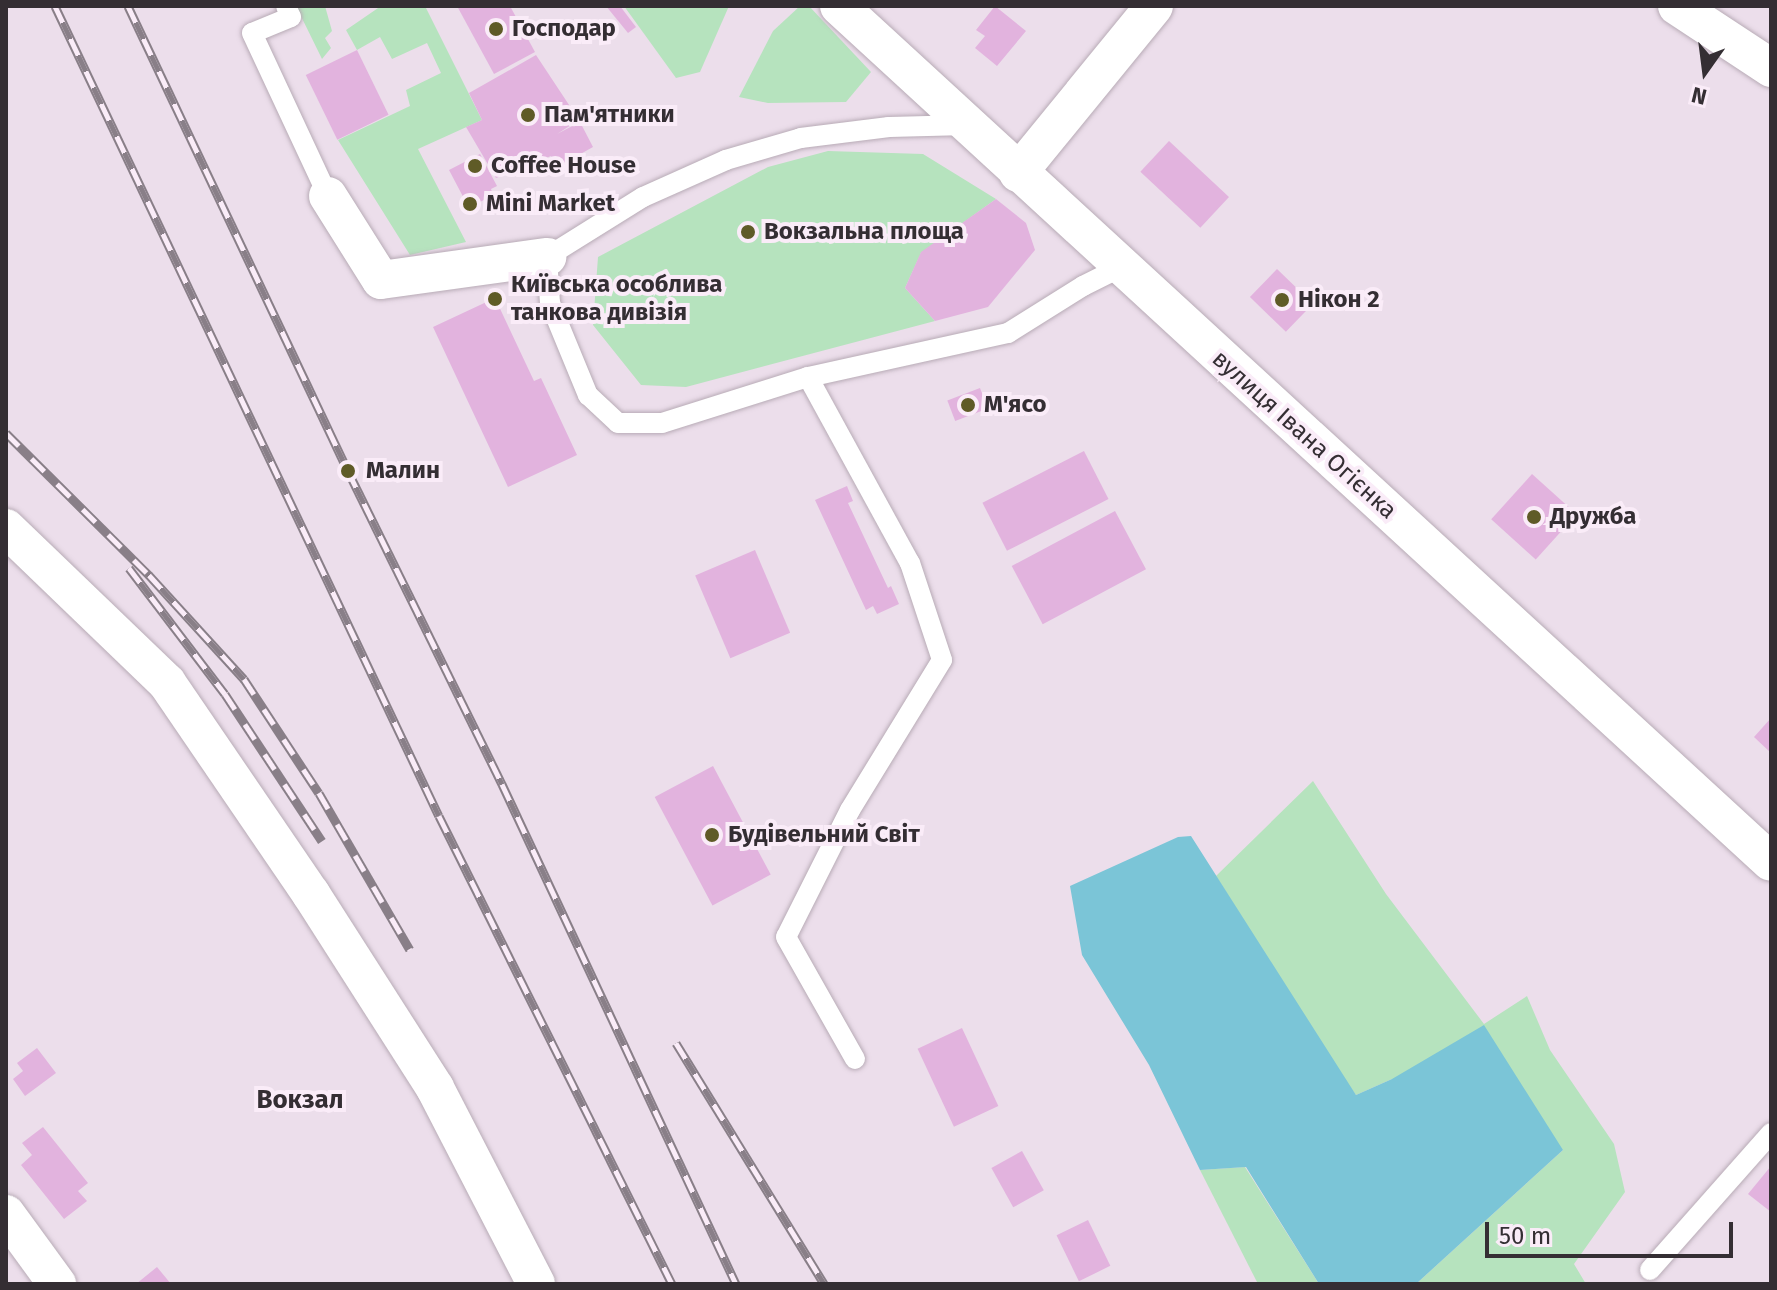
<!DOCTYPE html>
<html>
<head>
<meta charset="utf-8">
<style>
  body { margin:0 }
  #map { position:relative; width:1777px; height:1290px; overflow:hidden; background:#ecdeeb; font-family:"Fira Sans",sans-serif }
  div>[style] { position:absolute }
  .green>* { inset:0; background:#b6e3be }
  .water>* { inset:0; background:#7bc5d7 }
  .building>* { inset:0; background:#e2b3de; transform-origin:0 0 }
  .roads { filter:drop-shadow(0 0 2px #b8abb6) drop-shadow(0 0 2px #b8abb6) }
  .lane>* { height:20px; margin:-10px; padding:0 10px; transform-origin:10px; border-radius:10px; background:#fff }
  .street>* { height:38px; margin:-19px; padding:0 19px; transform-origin:19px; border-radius:19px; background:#fff }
  .rail>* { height:9px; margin-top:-4.5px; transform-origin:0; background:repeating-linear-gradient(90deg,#faecf8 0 18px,#897f88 0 36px); box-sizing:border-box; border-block:2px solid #897f88 }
  .dots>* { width:22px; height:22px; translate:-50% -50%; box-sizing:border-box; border:4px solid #faecf8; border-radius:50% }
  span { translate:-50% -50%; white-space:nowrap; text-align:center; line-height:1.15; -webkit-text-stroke:8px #faecf8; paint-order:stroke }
  .poi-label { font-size:24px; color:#342e33; font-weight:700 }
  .left { translate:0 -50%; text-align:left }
  .street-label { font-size:24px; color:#342e33 }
  .neighbourhood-label { font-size:26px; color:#342e33; font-weight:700 }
  .frame { position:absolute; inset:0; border:8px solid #342e33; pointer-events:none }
  .north { position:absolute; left:1665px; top:32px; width:80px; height:80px; -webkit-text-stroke:6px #faecf8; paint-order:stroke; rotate:194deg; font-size:22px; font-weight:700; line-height:32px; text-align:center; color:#342e33 }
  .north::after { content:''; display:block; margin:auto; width:28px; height:36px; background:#342e33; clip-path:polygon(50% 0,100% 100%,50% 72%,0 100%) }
  .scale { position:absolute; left:1485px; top:1222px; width:248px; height:36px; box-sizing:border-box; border:4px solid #342e33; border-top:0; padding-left:10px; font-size:24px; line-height:28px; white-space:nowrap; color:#342e33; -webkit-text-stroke:6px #faecf8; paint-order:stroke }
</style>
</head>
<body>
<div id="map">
  <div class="green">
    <div style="clip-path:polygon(296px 6px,325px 6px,332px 31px,325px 38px,331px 48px,322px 59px)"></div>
    <div style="clip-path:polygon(381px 6px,425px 6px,482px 120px,418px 149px,466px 242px,410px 255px,338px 140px,410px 106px,406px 90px,441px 73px,427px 43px,392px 59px,380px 37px,357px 50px,346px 30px)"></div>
    <div style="clip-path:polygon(624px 6px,729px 6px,700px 72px,676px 78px)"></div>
    <div style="clip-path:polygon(800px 6px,809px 6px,871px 72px,846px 102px,768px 103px,739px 97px,773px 31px)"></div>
    <div style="clip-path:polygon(828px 151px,923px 154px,996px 199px,921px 253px,905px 288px,935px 321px,686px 387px,641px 385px,593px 325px,598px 257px,768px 167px)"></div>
    <div style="clip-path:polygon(1313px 781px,1386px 894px,1484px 1024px,1527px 996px,1550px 1050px,1614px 1144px,1625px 1192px,1574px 1264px,1586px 1284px,1416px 1284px,1563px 1150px,1392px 1079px,1356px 1095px,1338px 1071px,1216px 876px)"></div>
    <div style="clip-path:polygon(1245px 1167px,1319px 1284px,1258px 1284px,1200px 1170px)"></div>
  </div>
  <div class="water">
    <div style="clip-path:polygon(1191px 836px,1356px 1095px,1392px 1079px,1484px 1025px,1563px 1150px,1416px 1284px,1319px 1284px,1246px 1167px,1200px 1170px,1149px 1065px,1082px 955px,1070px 886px,1178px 837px)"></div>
  </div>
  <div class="building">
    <div style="clip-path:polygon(457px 6px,510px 6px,535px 52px,494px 74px)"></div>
    <div style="clip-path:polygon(606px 6px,620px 6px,636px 27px,628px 33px)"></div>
    <div style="clip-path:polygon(995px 6px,1026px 31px,997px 66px,975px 48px,985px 36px,976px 30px)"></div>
    <div style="left:357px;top:50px;width:72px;height:57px;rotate:64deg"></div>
    <div style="clip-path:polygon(536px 55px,579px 120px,557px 134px,580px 122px,593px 147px,557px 167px,551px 156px,496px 178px,466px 127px,482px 120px,469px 93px)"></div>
    <div style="left:1169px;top:141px;width:82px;height:42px;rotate:43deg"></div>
    <div style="clip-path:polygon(480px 154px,497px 186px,491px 189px,493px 195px,469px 208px,449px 170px)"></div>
    <div style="clip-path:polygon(996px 199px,1026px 223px,1035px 250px,988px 307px,935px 321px,905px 288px,921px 252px)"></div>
    <div style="left:1277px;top:269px;width:50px;height:39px;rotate:44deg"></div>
    <div style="clip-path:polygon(495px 298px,534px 381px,541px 378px,577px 455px,508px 487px,433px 327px)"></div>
    <div style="left:980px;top:388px;width:22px;height:35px;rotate:69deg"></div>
    <div style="left:1084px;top:451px;width:54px;height:114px;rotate:63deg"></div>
    <div style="left:1532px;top:474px;width:60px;height:61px;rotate:42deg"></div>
    <div style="clip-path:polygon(847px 486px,853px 501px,848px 503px,888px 588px,891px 586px,899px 604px,877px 614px,873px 606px,866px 610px,815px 500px)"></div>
    <div style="left:1115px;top:511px;width:66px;height:117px;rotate:62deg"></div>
    <div style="left:755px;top:550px;width:90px;height:65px;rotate:67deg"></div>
    <div style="clip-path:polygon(1771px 718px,1771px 753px,1754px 737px)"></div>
    <div style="left:713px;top:766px;width:123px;height:66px;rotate:62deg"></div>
    <div style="left:962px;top:1028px;width:86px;height:49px;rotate:65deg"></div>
    <div style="clip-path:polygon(37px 1048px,56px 1073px,25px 1096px,13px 1079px,23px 1071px,17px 1063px)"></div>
    <div style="clip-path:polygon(43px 1127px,88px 1183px,78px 1191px,87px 1201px,64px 1219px,21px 1165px,32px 1155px,22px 1143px)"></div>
    <div style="left:1022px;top:1151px;width:45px;height:35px;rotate:61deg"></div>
    <div style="clip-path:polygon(1771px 1166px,1771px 1212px,1748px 1194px)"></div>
    <div style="left:1088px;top:1220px;width:51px;height:35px;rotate:64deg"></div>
    <div style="clip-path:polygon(157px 1267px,171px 1284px,136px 1284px)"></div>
  </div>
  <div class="roads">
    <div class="lane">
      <div style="left:286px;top:6px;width:12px;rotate:66deg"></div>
      <div style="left:291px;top:17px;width:42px;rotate:157.7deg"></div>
      <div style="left:252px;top:33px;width:180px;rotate:65deg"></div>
      <div style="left:967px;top:125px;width:78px;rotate:178.5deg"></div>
      <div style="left:889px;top:127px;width:89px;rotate:172.9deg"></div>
      <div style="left:801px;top:138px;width:78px;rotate:163.7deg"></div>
      <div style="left:726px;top:160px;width:91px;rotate:156deg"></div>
      <div style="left:643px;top:197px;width:113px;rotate:148deg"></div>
      <div style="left:547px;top:257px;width:46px;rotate:86.3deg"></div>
      <div style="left:550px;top:303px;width:100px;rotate:67.6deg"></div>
      <div style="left:588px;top:395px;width:41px;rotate:43deg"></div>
      <div style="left:618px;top:423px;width:44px"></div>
      <div style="left:662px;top:423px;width:153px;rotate:-17.5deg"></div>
      <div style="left:808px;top:377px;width:205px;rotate:-12.4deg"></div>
      <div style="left:1008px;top:333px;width:89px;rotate:-32.1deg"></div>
      <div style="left:1083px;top:286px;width:42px;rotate:-26.6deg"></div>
      <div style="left:808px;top:377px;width:212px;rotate:61.3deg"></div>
      <div style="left:910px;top:563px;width:102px;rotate:71.7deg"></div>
      <div style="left:942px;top:660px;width:176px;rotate:121.5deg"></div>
      <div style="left:850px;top:810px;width:142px;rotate:116.7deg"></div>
      <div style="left:786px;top:937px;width:140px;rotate:60.5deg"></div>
      <div style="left:1650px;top:1270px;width:183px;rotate:-48.5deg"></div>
    </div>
    <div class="street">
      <div style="left:839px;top:6px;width:1265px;rotate:42.57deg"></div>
      <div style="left:1677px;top:6px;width:113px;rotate:33.4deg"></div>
      <div style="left:1018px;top:173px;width:215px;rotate:-50.8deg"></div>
      <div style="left:328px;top:196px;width:99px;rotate:57.8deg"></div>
      <div style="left:381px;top:280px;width:168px;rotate:-7.9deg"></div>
      <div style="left:6px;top:528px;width:223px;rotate:43.9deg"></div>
      <div style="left:167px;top:683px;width:255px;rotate:55.7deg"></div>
      <div style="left:311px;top:894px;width:230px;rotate:57.4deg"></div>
      <div style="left:435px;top:1088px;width:220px;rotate:62.7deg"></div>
      <div style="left:6px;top:1214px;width:87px;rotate:53.9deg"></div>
    </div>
  </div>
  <div class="rail">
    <div style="left:55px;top:6px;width:896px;rotate:64.64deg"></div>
    <div style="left:439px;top:816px;width:523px;rotate:63.53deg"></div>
    <div style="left:128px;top:6px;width:514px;rotate:64.68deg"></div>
    <div style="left:348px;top:471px;width:349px;rotate:63.8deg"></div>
    <div style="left:502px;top:784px;width:552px;rotate:64.92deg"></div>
    <div style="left:6px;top:433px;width:202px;rotate:44.8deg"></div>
    <div style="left:149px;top:575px;width:141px;rotate:47.6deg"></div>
    <div style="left:244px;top:679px;width:136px;rotate:56.7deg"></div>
    <div style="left:319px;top:793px;width:181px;rotate:59.9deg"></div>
    <div style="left:129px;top:568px;width:158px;rotate:52.7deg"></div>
    <div style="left:225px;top:694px;width:176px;rotate:56.6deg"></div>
    <div style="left:676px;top:1043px;width:283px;rotate:58.4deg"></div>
  </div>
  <div class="dots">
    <div style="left:496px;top:29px;background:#5f5b27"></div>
    <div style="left:528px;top:115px;background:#5f5b27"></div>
    <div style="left:475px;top:166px;background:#5f5b27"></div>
    <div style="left:470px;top:204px;background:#5f5b27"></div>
    <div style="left:748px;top:232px;background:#5f5b27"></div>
    <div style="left:495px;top:299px;background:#5f5b27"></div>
    <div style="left:1282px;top:300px;background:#5f5b27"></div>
    <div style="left:968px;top:405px;background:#5f5b27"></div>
    <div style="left:348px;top:471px;background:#5f5b27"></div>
    <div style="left:1534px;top:517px;background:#5f5b27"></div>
    <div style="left:712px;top:835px;background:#5f5b27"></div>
  </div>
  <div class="poi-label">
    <span class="left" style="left:512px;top:29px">Господар</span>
    <span class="left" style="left:544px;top:115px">Пам'ятники</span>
    <span class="left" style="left:491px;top:166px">Coffee House</span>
    <span class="left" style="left:486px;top:204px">Mini Market</span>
    <span class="left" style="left:764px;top:232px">Вокзальна площа</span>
    <span class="left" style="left:511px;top:299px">Київська особлива<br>танкова дивізія</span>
    <span class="left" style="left:1298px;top:300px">Нікон 2</span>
    <span class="left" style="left:984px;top:405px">М'ясо</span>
    <span class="left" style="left:366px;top:471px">Малин</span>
    <span class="left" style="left:1550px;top:517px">Дружба</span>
    <span class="left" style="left:728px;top:835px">Будівельний Світ</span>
  </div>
  <div class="street-label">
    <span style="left:1304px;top:435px;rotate:42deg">вулиця Івана Огієнка</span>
  </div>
  <div class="neighbourhood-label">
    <span style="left:300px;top:1100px">Вокзал</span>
  </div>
  <div class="frame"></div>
  <div class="north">N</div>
  <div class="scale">50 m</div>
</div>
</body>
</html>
